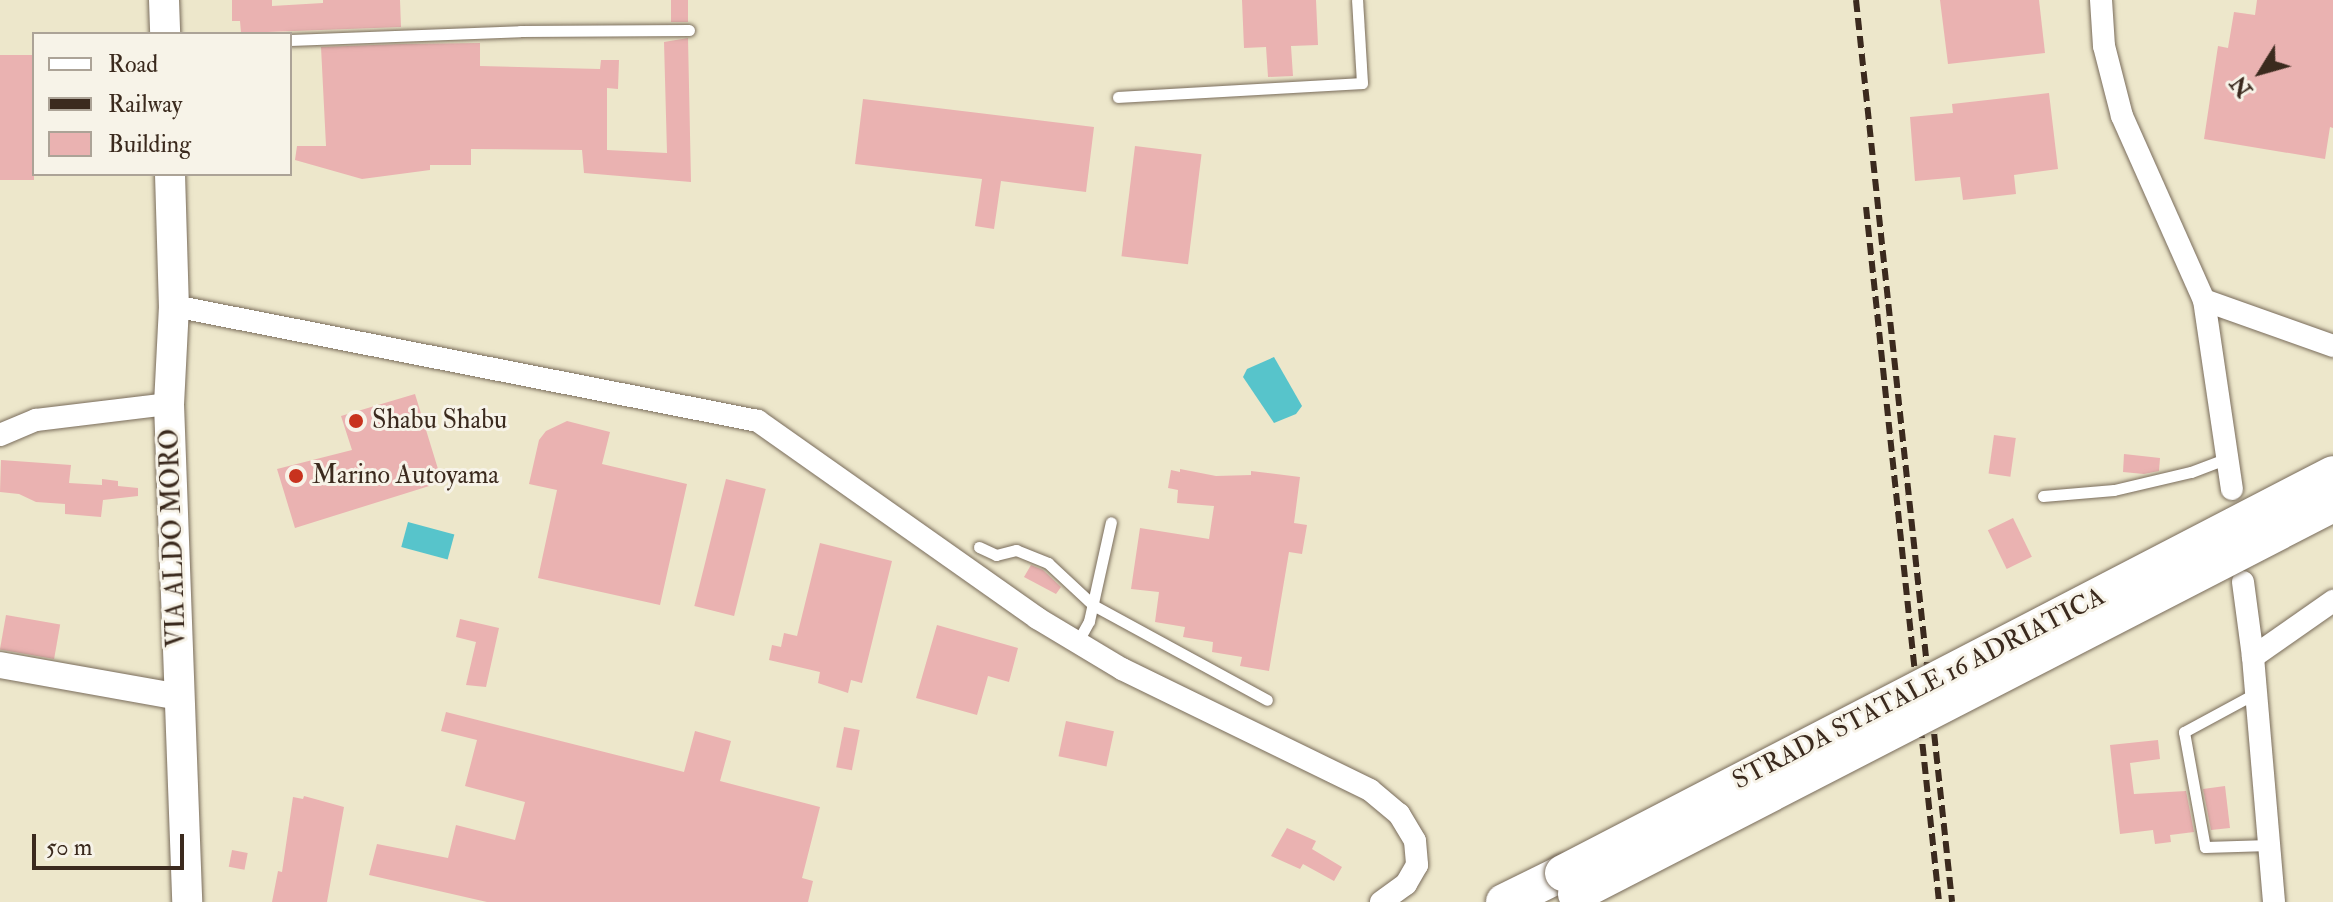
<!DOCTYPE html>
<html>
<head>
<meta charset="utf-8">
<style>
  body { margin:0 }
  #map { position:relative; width:2333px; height:902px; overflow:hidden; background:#ede7cb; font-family:"IM FELL Double Pica",serif }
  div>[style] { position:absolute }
  .water>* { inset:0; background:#57c4cb; transform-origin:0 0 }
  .building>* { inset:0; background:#eab2b1; transform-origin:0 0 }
  .roads { filter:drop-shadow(0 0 2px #796c5b) drop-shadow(0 0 2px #796c5b) }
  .service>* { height:11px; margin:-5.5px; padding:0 5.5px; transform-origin:5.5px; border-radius:5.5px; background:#fff }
  .minor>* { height:22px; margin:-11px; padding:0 11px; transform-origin:11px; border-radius:11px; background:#fff }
  .tertiary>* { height:26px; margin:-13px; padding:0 13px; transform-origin:13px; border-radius:13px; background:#fff }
  .secondary>* { height:30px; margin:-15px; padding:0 15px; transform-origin:15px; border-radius:15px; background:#fff }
  .trunk>* { height:36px; margin:-18px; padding:0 18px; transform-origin:18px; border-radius:18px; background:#fff }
  .rail>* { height:6px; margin-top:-3px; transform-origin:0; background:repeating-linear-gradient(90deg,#3b2a1e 0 12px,transparent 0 18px) }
  .bridges { filter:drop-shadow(0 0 2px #796c5b) drop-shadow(0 0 2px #796c5b) }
  .trunk-bridge>* { height:36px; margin:-18px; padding:0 18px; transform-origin:18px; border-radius:18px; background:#fff }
  .dots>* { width:22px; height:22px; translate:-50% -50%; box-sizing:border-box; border:4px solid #f7f3e8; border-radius:50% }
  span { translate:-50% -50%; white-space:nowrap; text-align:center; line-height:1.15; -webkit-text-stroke:6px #f7f3e8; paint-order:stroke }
  .poi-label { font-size:26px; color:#3b2a1e }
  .left { translate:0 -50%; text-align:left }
  .street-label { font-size:26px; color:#3b2a1e }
  .legend { position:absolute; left:32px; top:32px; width:260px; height:144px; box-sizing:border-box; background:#f7f3e8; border:2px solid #aca397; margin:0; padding:10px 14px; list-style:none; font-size:24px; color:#3b2a1e }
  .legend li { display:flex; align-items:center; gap:16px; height:40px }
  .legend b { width:40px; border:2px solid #aca397 }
  .north { position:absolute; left:2221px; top:32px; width:80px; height:80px; -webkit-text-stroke:6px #f7f3e8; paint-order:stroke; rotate:233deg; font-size:22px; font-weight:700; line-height:32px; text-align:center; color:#3b2a1e }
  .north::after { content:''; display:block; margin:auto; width:28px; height:36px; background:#3b2a1e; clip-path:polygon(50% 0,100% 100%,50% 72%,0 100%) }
  .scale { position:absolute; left:32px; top:834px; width:152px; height:36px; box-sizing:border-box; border:4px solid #3b2a1e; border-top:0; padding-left:10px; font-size:24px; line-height:28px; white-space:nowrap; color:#3b2a1e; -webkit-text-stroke:6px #f7f3e8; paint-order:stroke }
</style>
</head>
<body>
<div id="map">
  <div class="water">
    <div style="clip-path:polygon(1274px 357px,1302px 406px,1296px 414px,1274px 423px,1243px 377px,1247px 369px)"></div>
    <div style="left:408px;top:522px;width:48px;height:26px;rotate:15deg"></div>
  </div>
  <div class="building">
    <div style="clip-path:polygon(232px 0,272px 0,272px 6px,323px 3px,323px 0,400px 0,401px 27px,241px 33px,240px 21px,232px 21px)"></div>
    <div style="left:671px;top:0;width:17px;height:22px"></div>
    <div style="clip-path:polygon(1242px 0,1316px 0,1318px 45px,1291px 46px,1293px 76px,1268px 77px,1266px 47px,1244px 48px)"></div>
    <div style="clip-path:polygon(1940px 0,2039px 0,2045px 53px,1948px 64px)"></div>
    <div style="clip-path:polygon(2257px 0,2333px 0,2333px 128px,2330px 127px,2325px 159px,2204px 139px,2218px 46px,2228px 48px,2234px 12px,2255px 15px)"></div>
    <div style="clip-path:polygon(688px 38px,691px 182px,584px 173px,582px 150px,471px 149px,471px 165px,430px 165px,430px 170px,362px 179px,295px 160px,297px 146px,326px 146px,321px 47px,401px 44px,480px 43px,480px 66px,600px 69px,601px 60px,619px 60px,618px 89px,607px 88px,607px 150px,667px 153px,664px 42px)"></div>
    <div style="left:34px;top:55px;width:125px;height:34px;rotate:90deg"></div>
    <div style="clip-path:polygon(2049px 93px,2058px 169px,2014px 175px,2016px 194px,1963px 200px,1960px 177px,1915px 181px,1910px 117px,1953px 113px,1952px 104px)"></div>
    <div style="clip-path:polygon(863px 99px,1094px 127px,1086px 192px,1001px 181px,994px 229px,975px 226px,982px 179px,855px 164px)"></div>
    <div style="left:1135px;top:146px;width:67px;height:111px;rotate:7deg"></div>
    <div style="clip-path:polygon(415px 394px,442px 482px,295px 528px,277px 469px,352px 450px,341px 416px)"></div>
    <div style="clip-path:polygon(567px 421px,610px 432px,602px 464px,687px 484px,660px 605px,538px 578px,557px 490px,529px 484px,539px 440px,546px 431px)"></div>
    <div style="left:1994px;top:435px;width:22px;height:39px;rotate:8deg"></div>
    <div style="clip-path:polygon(2124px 454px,2160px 458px,2159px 471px,2144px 474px,2123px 472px)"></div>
    <div style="clip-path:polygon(1px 460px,71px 465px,69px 483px,102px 485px,102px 479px,118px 481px,118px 486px,138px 488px,138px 496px,103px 500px,101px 517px,65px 514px,65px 504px,36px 502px,19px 494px,0 492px)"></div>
    <div style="clip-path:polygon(1180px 469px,1216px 476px,1251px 475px,1251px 471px,1300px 477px,1294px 523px,1307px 525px,1302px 554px,1289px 552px,1269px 671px,1240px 666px,1242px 657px,1212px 652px,1213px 642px,1183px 637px,1185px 627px,1155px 622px,1159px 592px,1131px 589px,1140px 528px,1209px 539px,1214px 506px,1177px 503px,1178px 490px,1168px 488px,1171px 470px,1180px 472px)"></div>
    <div style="left:726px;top:479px;width:41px;height:131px;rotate:14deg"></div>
    <div style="left:2013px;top:518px;width:43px;height:28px;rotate:64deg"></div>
    <div style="clip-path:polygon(820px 543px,892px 561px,862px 683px,851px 680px,848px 693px,818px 683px,820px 672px,769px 660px,772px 645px,781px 647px,784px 633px,797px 636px)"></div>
    <div style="clip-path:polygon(1031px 565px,1043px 570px,1061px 587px,1056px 594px,1024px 577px)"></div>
    <div style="left:6px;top:615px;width:55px;height:35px;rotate:10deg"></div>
    <div style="clip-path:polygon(460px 619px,499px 628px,486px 687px,466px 685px,476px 642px,456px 637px)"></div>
    <div style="clip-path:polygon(937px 625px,1018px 648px,1009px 682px,988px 676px,977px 715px,916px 698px)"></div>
    <div style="clip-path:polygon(446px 712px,684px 772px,695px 731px,731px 741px,720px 781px,820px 807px,802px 878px,813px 881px,808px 902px,487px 902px,369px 875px,377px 844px,448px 858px,456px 825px,515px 840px,525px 802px,465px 786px,477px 740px,441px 731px)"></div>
    <div style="left:1066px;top:721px;width:49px;height:36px;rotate:12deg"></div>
    <div style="left:844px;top:727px;width:16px;height:41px;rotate:11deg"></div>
    <div style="clip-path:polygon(2158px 740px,2160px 759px,2130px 763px,2134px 794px,2186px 791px,2194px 832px,2170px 835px,2171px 842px,2155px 844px,2153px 830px,2120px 834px,2110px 745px)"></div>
    <div style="clip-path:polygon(2225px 786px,2230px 828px,2211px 830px,2203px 789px)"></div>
    <div style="clip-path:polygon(304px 796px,344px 807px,327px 902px,272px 902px,278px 871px,282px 872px,293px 797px,303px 799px)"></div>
    <div style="clip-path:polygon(1287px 828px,1316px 841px,1312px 849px,1342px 867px,1334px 881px,1303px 864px,1300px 869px,1271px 856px)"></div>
    <div style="left:232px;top:850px;width:16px;height:17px;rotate:11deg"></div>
  </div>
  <div class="roads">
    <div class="service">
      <div style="left:290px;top:40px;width:230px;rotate:-2.2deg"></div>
      <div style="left:520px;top:31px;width:169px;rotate:-0.3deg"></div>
      <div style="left:1118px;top:97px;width:244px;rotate:-3.3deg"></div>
      <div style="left:1362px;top:83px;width:83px;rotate:-93.4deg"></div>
      <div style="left:2043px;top:496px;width:71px;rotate:-4.8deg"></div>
      <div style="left:2114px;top:490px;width:79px;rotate:-13.2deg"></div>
      <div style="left:2191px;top:472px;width:39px;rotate:-21deg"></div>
      <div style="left:979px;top:547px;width:19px;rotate:25deg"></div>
      <div style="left:996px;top:555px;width:21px;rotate:-14deg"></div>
      <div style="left:1016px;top:550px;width:35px;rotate:22deg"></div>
      <div style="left:1048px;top:563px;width:62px;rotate:43deg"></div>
      <div style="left:1093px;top:605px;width:198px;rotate:28.6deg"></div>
      <div style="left:1078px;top:641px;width:23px;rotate:-61deg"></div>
      <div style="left:1089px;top:621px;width:101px;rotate:-77.5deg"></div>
      <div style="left:2256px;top:693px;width:82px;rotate:151.6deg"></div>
      <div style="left:2184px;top:732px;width:117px;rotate:79.7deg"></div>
      <div style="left:2205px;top:847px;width:64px;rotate:-1.8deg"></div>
    </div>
    <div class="minor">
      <div style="left:2101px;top:0;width:46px;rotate:86.3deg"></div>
      <div style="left:2104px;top:46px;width:72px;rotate:75.6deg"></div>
      <div style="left:2122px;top:116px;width:201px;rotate:66deg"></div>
      <div style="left:2204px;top:300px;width:191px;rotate:81.6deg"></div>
      <div style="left:2204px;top:300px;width:137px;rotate:19.6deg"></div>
      <div style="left:174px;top:306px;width:595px;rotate:11.14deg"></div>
      <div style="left:758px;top:421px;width:342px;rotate:35.2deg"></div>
      <div style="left:1037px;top:618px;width:99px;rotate:31deg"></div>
      <div style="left:1122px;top:669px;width:276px;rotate:26deg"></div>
      <div style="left:1370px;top:790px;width:38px;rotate:40deg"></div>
      <div style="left:1399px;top:814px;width:31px;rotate:59deg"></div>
      <div style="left:1415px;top:841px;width:24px;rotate:85deg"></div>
      <div style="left:1417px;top:865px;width:22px;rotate:120deg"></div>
      <div style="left:1406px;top:884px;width:31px;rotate:144deg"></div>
      <div style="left:0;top:435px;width:39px;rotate:-23deg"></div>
      <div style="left:36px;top:420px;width:134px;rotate:-6.9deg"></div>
      <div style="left:2243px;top:582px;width:76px;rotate:82.4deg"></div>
      <div style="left:2253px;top:657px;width:98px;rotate:-35deg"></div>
      <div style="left:2253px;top:657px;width:246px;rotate:85.1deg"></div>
    </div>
    <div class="tertiary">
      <div style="left:0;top:665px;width:183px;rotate:10.1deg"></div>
    </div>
    <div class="secondary">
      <div style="left:164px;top:0;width:34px;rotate:88deg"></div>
      <div style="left:170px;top:174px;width:132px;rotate:88.3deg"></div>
      <div style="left:174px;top:306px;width:98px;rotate:92.9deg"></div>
      <div style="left:169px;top:404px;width:498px;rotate:87.9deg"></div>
    </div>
    <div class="trunk">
      <div style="left:1504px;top:902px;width:66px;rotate:-26.2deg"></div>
    </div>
  </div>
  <div class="rail">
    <div style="left:1856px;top:0;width:907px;rotate:83.92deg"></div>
    <div style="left:1866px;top:207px;width:699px;rotate:84deg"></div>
  </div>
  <div class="bridges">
    <div class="trunk-bridge">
      <div style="left:1563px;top:873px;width:867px;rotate:-27.39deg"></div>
      <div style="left:1576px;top:894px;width:852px;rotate:-27.26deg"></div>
    </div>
  </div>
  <div class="dots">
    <div style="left:356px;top:421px;background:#c8321e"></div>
    <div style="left:296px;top:476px;background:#c8321e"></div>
  </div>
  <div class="poi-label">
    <span class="left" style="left:372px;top:421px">Shabu Shabu</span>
    <span class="left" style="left:312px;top:476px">Marino Autoyama</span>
  </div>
  <div class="street-label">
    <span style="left:174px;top:538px;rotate:-92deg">VIA ALDO MORO</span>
    <span style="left:1919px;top:689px;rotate:-27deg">STRADA STATALE 16 ADRIATICA</span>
  </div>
  <ul class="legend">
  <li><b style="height:10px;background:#fff"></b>Road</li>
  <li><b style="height:10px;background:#3b2a1e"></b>Railway</li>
  <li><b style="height:22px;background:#eab2b1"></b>Building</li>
  </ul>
  <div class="north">N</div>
  <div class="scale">50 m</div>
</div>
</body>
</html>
